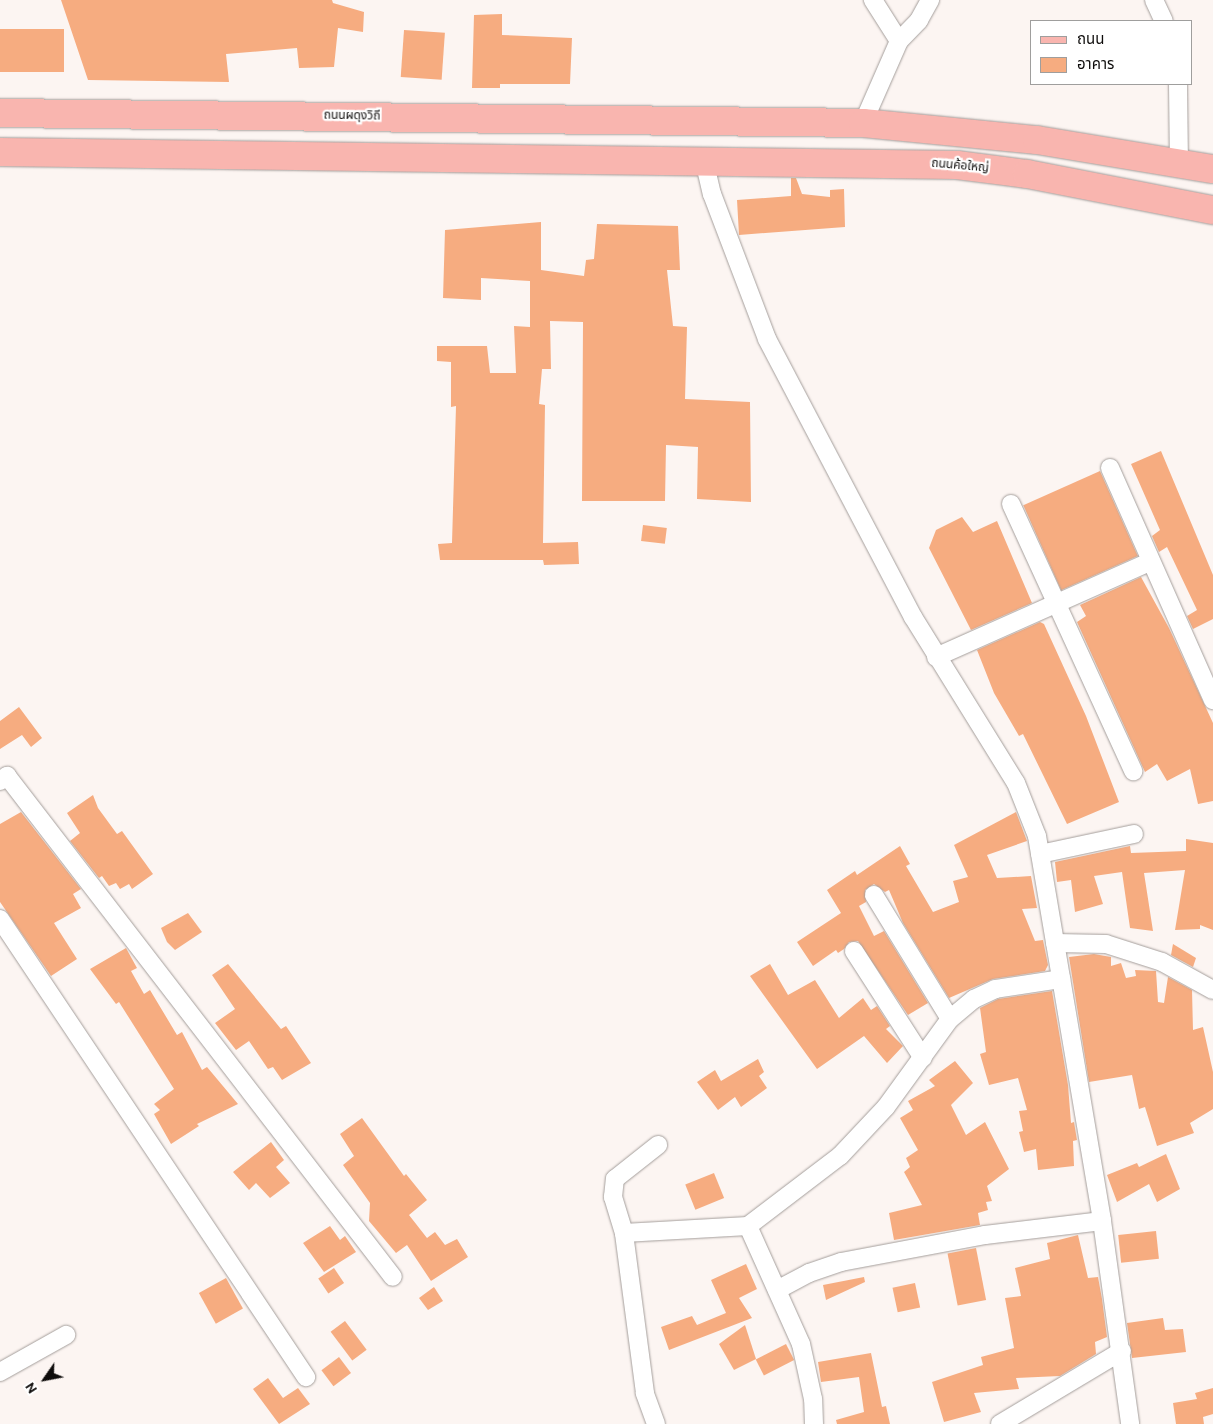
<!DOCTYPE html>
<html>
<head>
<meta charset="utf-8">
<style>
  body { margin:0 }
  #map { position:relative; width:1213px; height:1424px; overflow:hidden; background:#fcf5f2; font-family:Overpass,"Noto Sans Thai",sans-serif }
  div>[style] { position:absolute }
  .building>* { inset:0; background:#f6ac80; transform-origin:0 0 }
  .roads { filter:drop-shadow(0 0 1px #a49e9b) drop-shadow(0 0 1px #a49e9b) }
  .minor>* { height:18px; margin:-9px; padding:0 9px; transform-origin:9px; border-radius:9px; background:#fff }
  .primary>* { height:28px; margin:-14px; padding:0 14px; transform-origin:14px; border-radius:14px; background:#f9b5af }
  span { translate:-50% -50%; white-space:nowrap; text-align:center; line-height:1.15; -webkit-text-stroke:4.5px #fff; paint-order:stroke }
  .street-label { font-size:12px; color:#0e0c0b }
  .legend { position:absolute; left:1030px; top:20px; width:162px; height:65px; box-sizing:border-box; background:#fff; border:1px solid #9f9e9d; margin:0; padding:6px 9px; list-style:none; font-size:15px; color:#0e0c0b }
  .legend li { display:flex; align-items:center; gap:10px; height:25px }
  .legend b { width:25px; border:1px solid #9f9e9d }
  .north { position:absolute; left:20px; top:1354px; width:50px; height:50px; -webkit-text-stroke:4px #fff; paint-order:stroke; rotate:237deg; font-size:14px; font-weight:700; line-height:20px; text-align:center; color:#0e0c0b }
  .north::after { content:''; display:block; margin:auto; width:18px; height:22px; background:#0e0c0b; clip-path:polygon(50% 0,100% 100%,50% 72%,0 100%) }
</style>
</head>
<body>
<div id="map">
  <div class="building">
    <div style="clip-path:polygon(61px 0,332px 0,333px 3px,364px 12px,363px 32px,338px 28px,334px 67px,299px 68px,297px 48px,226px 54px,229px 82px,88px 80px)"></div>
    <div style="clip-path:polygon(502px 14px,502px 35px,572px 38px,570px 84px,500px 84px,500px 88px,472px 88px,474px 15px)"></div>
    <div style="left:64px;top:29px;width:43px;height:64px;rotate:90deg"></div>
    <div style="left:404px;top:30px;width:41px;height:47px;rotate:4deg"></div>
    <div style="clip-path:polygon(791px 178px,796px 178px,802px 194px,830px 197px,830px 190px,844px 189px,845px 227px,739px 235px,737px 200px,791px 196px)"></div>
    <div style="clip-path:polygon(541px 222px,541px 270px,584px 276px,586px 260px,594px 259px,597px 224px,678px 226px,680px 270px,667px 270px,673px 326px,687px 327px,685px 399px,750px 402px,751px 502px,697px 499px,698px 447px,666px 445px,665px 501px,582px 501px,583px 322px,550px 321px,551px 369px,542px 369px,539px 404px,545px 405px,543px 543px,578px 542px,579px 564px,544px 565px,543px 560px,440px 560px,438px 544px,452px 543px,456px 406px,451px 407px,451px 362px,437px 361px,437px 346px,487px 346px,490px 373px,516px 373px,514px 326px,530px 327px,530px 281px,481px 278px,481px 300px,443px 298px,445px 230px)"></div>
    <div style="clip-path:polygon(1161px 451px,1213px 575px,1213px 619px,1193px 629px,1187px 616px,1197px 610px,1167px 547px,1159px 552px,1152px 536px,1160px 530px,1131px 464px)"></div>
    <div style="left:1100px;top:471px;width:93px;height:84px;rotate:66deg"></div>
    <div style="clip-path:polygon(962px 517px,973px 532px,997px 521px,1032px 603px,971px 630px,929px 548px,936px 530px)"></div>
    <div style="left:643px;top:525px;width:24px;height:16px;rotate:7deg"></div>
    <div style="clip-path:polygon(1141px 577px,1169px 628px,1213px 723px,1213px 801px,1198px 804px,1190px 769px,1167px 781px,1157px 764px,1145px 772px,1077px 622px,1086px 616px,1080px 605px)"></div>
    <div style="clip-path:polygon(1040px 622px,1044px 624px,1086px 716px,1119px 802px,1067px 824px,1023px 734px,1019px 736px,994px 693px,977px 650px)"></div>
    <div style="clip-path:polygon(19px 707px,42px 738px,31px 747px,22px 735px,0 749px,0 721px)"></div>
    <div style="clip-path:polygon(93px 795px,98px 808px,117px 834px,122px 831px,153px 874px,132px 889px,129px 884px,120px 889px,116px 883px,109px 886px,102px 876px,99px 878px,70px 841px,80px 833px,67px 813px)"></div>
    <div style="clip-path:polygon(21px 812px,81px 889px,73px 894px,81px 908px,54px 923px,77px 959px,51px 976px,0 902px,0 824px)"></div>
    <div style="clip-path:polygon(1016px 812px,1027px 841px,987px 855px,997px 878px,1031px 876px,1037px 908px,1022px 909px,1035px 941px,1043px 940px,1048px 965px,1045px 971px,993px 979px,949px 998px,903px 923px,889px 890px,885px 892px,874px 884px,865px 890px,866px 902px,859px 906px,874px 936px,884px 931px,928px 1003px,908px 1015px,858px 941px,849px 942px,844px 949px,838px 953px,836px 950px,813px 966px,797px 942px,841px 913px,827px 890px,855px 871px,857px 875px,900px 846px,910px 864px,906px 866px,933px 912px,959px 902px,953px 881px,968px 877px,954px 845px)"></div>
    <div style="clip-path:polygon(1186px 839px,1213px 843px,1213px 930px,1200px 925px,1200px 929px,1175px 930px,1185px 870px,1144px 873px,1153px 931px,1130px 928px,1122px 872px,1094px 876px,1103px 904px,1075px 912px,1071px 880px,1057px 882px,1055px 862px,1130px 846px,1131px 853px,1186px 851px)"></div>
    <div style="clip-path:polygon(188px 913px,202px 932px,175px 950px,167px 942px,161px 928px)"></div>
    <div style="clip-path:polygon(1173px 944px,1196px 958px,1193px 967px,1171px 955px)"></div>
    <div style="clip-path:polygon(126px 948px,137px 968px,131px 971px,144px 994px,150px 990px,177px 1035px,182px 1032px,202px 1070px,207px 1067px,238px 1104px,197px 1124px,199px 1126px,171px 1144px,154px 1114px,160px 1110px,154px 1104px,174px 1089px,119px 1002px,116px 1004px,90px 969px)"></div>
    <div style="clip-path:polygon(1094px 954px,1111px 957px,1111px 966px,1121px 963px,1126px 978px,1136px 976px,1135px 970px,1156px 971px,1158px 1002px,1164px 1003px,1168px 977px,1192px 990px,1193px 1030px,1203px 1027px,1213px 1072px,1213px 1109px,1190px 1123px,1194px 1133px,1157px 1146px,1145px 1107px,1139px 1109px,1132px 1075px,1089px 1082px,1069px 957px)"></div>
    <div style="clip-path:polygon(228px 964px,281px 1029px,286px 1026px,311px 1063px,282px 1080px,273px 1067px,268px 1069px,249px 1041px,236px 1050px,215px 1023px,235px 1009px,212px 975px)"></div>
    <div style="clip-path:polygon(770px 964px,788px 995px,815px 980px,839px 1018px,863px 998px,871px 1010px,877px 1006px,890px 1026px,886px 1029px,903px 1046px,887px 1063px,864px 1036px,817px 1069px,750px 976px)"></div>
    <div style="clip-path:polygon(1052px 991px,1068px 1085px,1071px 1123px,1074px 1122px,1077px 1140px,1073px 1141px,1074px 1166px,1038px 1170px,1036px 1149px,1024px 1152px,1019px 1132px,1023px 1131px,1019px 1111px,1027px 1110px,1018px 1078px,989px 1085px,980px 1054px,986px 1052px,980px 1008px,998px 999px)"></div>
    <div style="clip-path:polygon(758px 1059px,764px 1072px,759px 1076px,767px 1088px,741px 1107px,735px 1097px,718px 1110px,697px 1082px,715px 1070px,721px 1081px)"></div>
    <div style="clip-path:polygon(955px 1061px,973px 1083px,951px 1105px,966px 1135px,985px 1122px,1009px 1169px,987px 1186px,992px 1201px,986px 1202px,988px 1210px,978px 1213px,980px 1225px,894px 1240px,889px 1213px,922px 1205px,904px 1172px,910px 1167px,906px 1158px,918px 1150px,900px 1118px,913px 1110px,908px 1101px,935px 1086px,929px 1080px)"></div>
    <div style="clip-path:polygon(362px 1118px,404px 1176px,406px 1174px,427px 1200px,409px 1215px,427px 1238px,435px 1232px,445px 1245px,457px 1239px,468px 1257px,431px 1281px,407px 1245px,396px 1253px,369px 1221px,370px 1203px,343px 1165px,354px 1156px,340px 1134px)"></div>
    <div style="clip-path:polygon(271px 1142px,284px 1160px,276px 1167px,290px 1183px,270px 1198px,256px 1183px,249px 1190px,233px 1172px)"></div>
    <div style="clip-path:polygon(1166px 1154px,1180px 1189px,1157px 1202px,1149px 1184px,1117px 1202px,1107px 1175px,1137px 1163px,1139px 1167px)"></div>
    <div style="left:714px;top:1173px;width:27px;height:31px;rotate:68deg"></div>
    <div style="clip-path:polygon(330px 1226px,340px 1240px,345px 1236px,356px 1252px,324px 1272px,303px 1243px)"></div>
    <div style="left:1156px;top:1231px;width:28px;height:38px;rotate:84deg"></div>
    <div style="clip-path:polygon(1078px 1235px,1088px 1278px,1098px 1277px,1102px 1299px,1107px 1337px,1095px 1342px,1096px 1354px,1060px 1376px,1016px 1378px,1019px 1389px,974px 1393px,981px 1412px,944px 1422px,932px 1382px,983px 1365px,981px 1357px,1014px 1348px,1005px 1298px,1021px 1296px,1015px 1268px,1050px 1259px,1047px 1243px)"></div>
    <div style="left:976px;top:1248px;width:53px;height:29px;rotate:79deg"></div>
    <div style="clip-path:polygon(746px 1264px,757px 1289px,739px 1298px,752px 1318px,669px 1350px,661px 1327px,692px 1316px,697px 1325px,726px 1313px,711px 1280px)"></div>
    <div style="left:334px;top:1268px;width:18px;height:19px;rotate:56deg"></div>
    <div style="clip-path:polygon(864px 1277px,865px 1282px,826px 1300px,823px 1285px)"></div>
    <div style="left:226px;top:1278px;width:35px;height:31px;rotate:61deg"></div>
    <div style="left:915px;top:1283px;width:25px;height:23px;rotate:78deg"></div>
    <div style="clip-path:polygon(434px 1287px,443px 1301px,428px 1310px,419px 1298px)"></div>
    <div style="clip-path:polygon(1163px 1318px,1165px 1330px,1183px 1329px,1186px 1352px,1132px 1358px,1127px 1323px)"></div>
    <div style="left:345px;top:1321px;width:36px;height:18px;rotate:53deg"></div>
    <div style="clip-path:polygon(745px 1325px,756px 1359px,734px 1370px,719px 1344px)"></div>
    <div style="left:786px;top:1344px;width:18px;height:34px;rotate:63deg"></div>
    <div style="clip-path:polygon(871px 1353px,882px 1407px,886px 1406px,890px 1424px,837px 1424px,836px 1420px,864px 1412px,859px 1377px,821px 1382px,818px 1362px)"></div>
    <div style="left:339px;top:1357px;width:20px;height:22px;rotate:53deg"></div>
    <div style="clip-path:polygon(268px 1378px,283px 1398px,298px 1388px,310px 1404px,279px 1424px,253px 1389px)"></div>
    <div style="clip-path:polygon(1213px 1388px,1213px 1414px,1203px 1417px,1204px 1424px,1176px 1424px,1173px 1403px,1197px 1399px,1195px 1393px)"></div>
  </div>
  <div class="roads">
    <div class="minor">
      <div style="left:1154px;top:0;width:23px;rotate:65deg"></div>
      <div style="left:899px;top:41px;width:29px;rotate:-46deg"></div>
      <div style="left:919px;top:20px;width:23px;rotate:-61deg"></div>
      <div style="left:1178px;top:84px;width:79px;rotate:89.3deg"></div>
      <div style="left:863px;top:123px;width:90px;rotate:-66.3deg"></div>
      <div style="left:899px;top:41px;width:49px;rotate:-122.4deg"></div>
      <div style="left:704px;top:160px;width:35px;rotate:77deg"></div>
      <div style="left:712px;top:194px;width:155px;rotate:69.2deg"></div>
      <div style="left:767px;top:339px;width:314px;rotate:62.3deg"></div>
      <div style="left:913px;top:617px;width:195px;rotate:58.2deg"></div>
      <div style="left:1016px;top:783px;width:57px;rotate:68.4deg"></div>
      <div style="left:1037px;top:836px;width:390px;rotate:80.4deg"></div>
      <div style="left:1102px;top:1221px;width:205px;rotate:82.1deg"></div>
      <div style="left:1110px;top:468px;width:254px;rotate:66.1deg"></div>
      <div style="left:1011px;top:504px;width:294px;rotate:65.4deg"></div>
      <div style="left:936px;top:657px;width:233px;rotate:-24deg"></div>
      <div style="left:0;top:781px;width:9px;rotate:-36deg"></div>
      <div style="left:7px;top:776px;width:632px;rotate:52.39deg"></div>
      <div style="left:1040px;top:854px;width:96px;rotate:-12deg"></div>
      <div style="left:874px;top:895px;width:145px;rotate:58.5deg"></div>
      <div style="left:0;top:919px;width:551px;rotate:56.25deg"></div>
      <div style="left:1055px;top:943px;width:51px;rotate:1.1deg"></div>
      <div style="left:1106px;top:944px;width:59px;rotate:17.8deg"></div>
      <div style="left:1162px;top:962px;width:58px;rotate:28.8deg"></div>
      <div style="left:854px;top:951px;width:127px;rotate:57.2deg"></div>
      <div style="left:624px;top:1233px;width:124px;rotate:-3.2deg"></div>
      <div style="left:777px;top:1290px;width:36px;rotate:-28deg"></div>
      <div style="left:809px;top:1273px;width:34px;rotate:-19deg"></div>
      <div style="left:841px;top:1262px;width:147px;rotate:-10.6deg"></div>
      <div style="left:985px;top:1235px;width:118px;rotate:-6.8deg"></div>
      <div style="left:0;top:1372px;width:76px;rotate:-29.3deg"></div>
      <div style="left:656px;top:1424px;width:33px;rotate:-110deg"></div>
      <div style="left:645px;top:1393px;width:161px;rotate:-97.5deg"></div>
      <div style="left:624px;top:1233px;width:38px;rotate:-107deg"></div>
      <div style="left:613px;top:1197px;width:18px;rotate:-84deg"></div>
      <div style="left:615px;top:1179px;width:55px;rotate:-38.3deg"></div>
      <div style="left:814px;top:1424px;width:25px;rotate:-92deg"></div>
      <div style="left:813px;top:1399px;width:56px;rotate:-102.3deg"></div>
      <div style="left:801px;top:1344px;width:129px;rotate:-114.2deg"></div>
      <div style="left:748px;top:1226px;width:116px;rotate:-37.3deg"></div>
      <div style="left:840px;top:1156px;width:67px;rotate:-46.8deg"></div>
      <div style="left:886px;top:1107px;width:109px;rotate:-54deg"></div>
      <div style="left:950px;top:1019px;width:31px;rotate:-40deg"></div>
      <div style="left:974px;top:999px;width:23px;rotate:-25deg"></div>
      <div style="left:995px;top:989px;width:67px;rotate:-8.6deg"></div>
      <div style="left:1000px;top:1424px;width:142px;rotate:-30.9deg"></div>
    </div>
    <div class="primary">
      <div style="left:0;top:113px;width:863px;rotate:0.66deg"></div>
      <div style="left:863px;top:123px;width:175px;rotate:5.6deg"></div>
      <div style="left:1037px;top:140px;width:178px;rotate:9.4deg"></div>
      <div style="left:0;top:152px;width:957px;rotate:0.78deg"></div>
      <div style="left:957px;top:165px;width:71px;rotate:7.3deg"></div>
      <div style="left:1027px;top:174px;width:189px;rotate:11deg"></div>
    </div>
  </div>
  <div class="street-label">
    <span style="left:352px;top:117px;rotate:1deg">ถนนผดุงวิถี</span>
    <span style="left:960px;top:167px;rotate:5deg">ถนนค้อใหญ่</span>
  </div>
  <ul class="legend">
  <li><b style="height:6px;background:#f9b5af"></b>ถนน</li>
  <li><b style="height:14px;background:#f6ac80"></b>อาคาร</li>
  </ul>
  <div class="north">N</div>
</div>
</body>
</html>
